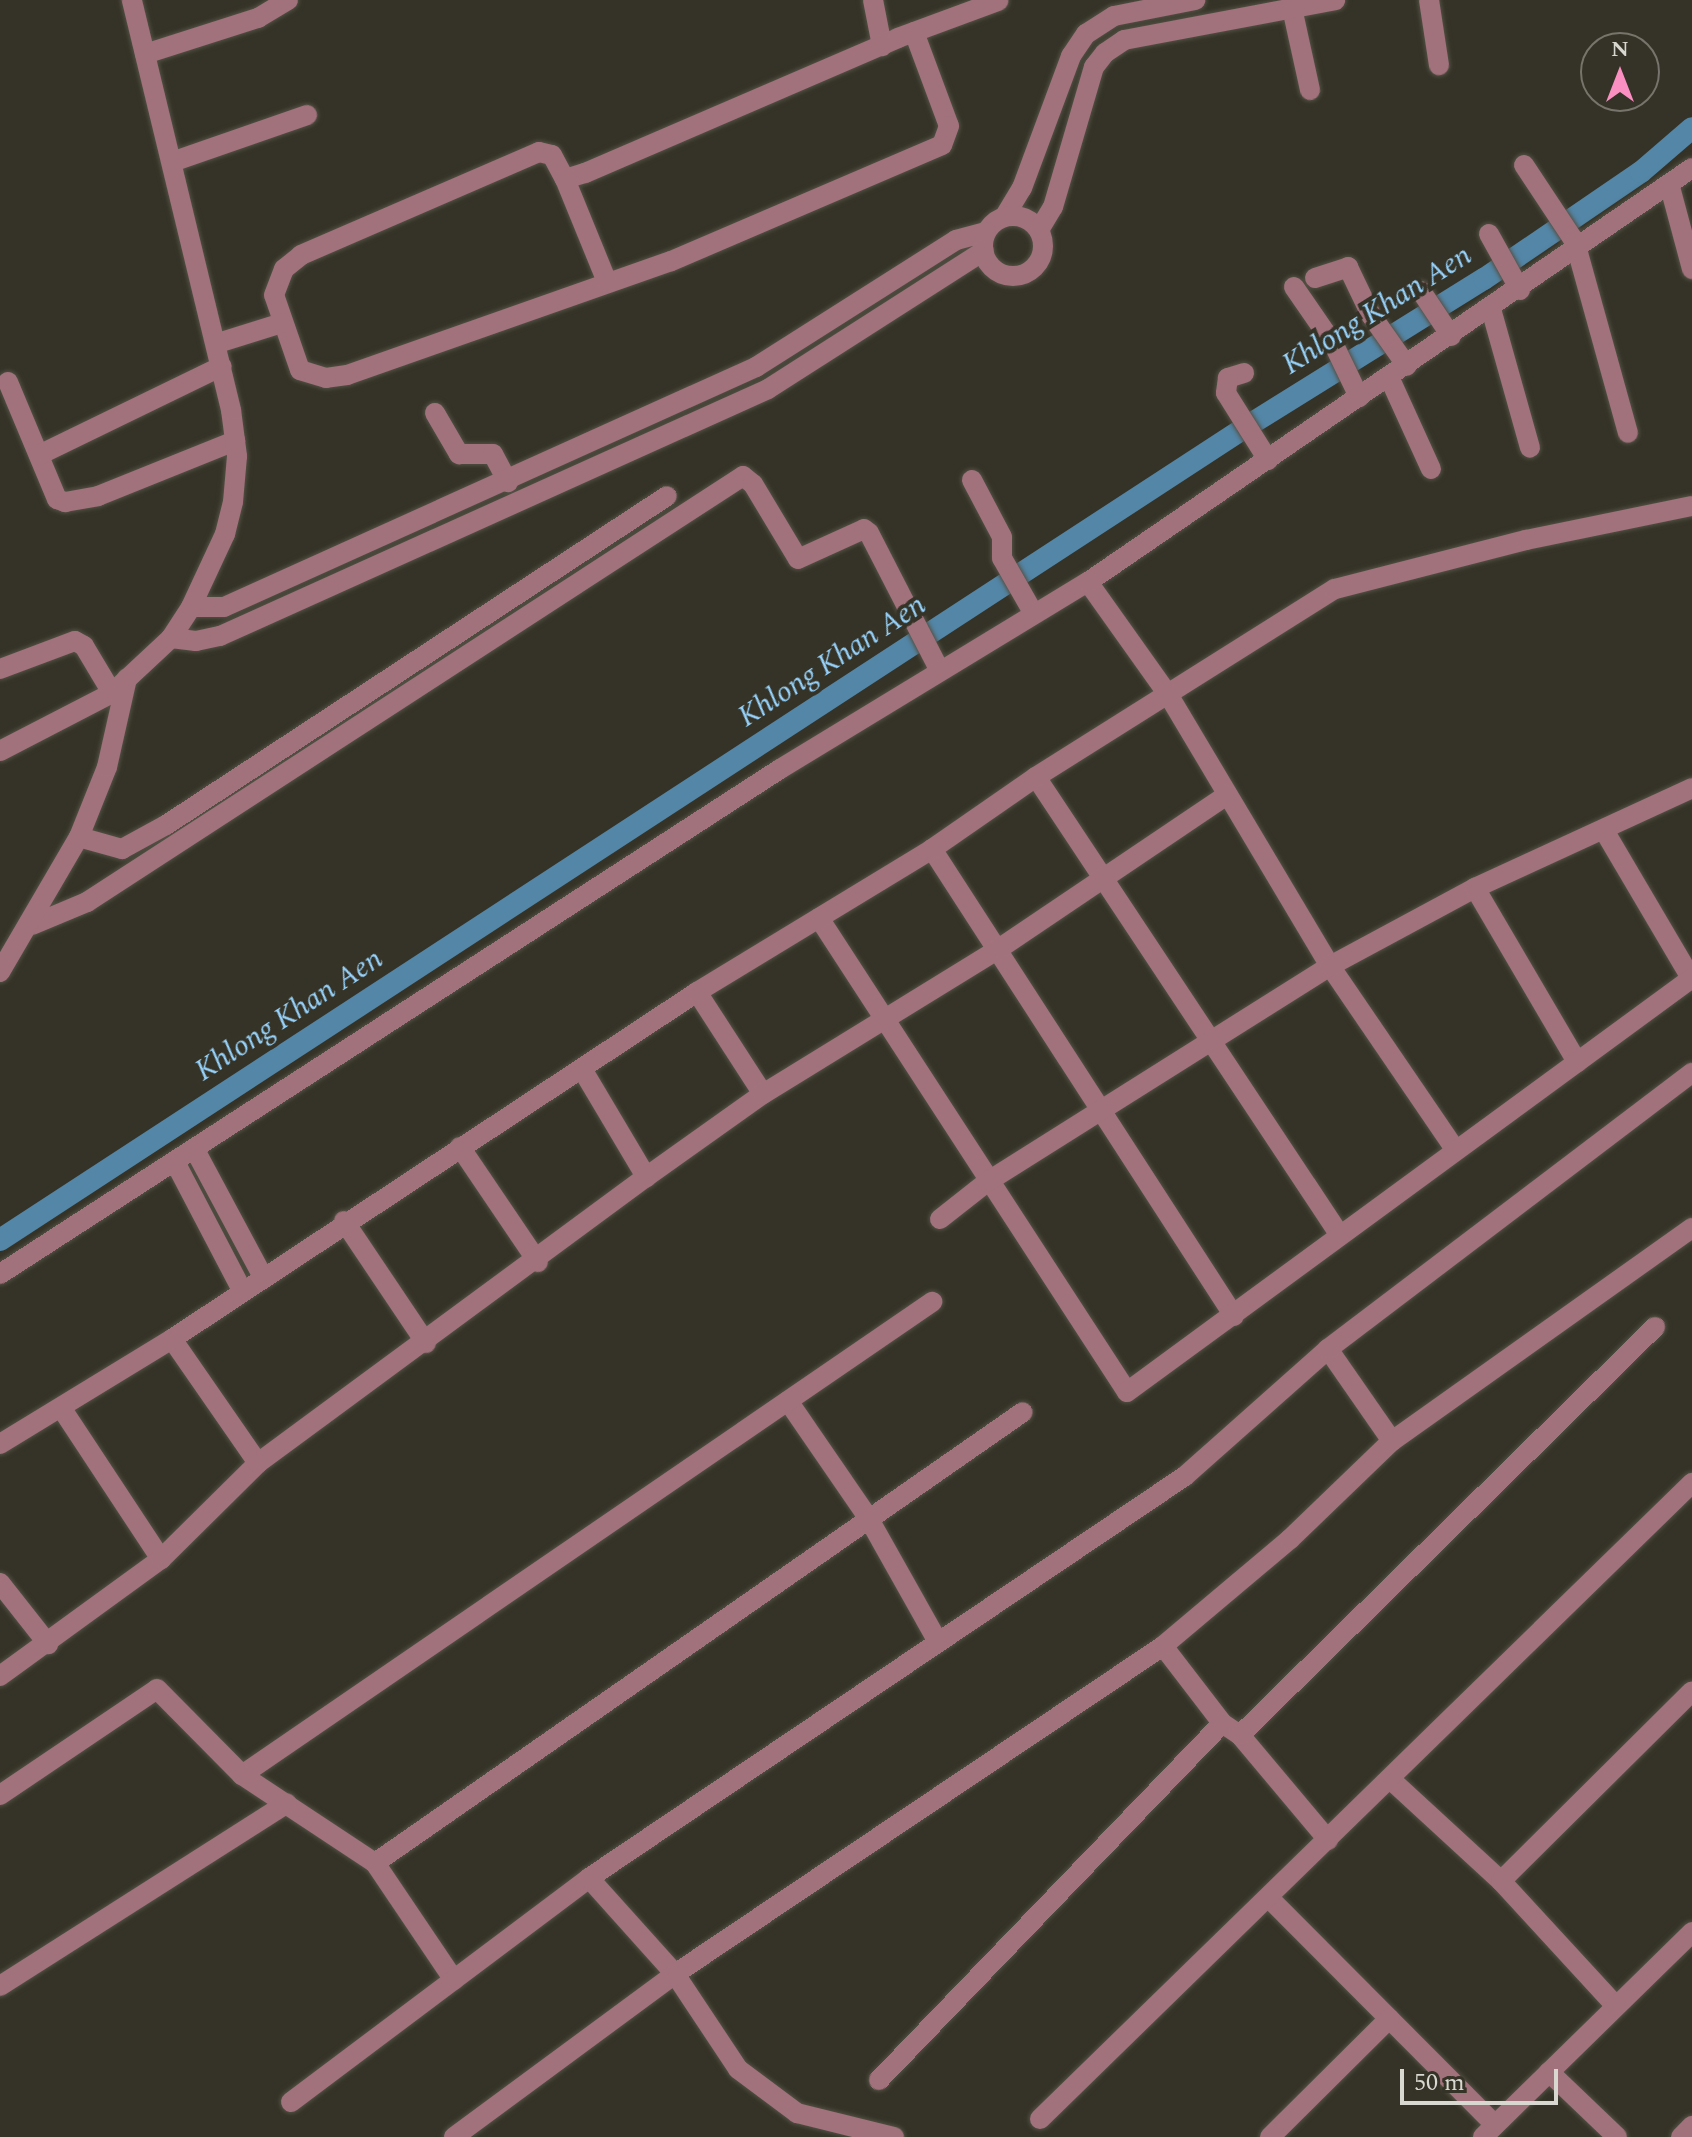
<!DOCTYPE html>
<html>
<head>
<meta charset="utf-8">
<style>
  body { margin:0 }
  #map { position:relative; width:1692px; height:2137px; overflow:hidden; background:#353327; font-family:Spectral,serif }
  div>[style] { position:absolute }
  .canal>* { height:22px; margin:-11px; padding:0 11px; transform-origin:11px; border-radius:11px; background:#5386a7 }
  .roads { filter:drop-shadow(0 0 2px #535145) drop-shadow(0 0 2px #535145) }
  .minor>* { height:20px; margin:-10px; padding:0 10px; transform-origin:10px; border-radius:10px; background:#a1727c }
  .minor>.ring { margin:-10px; padding:0; box-sizing:content-box; background:none; border:20px solid #a1727c; border-radius:50% }
  span { translate:-50% -50%; white-space:nowrap; text-align:center; line-height:1.15; -webkit-text-stroke:8px #353327; paint-order:stroke }
  .water-label { font-size:30px; color:#97d3fc; font-style:italic }
  .north { position:absolute; left:1580px; top:32px; width:80px; height:80px; box-sizing:border-box; background:#353327; border:2px solid #77756b; border-radius:50%; rotate:0deg; font-size:22px; font-weight:700; line-height:32px; text-align:center; color:#d9d8d0 }
  .north::after { content:''; display:block; margin:auto; width:28px; height:36px; background:#fc8fc1; clip-path:polygon(50% 0,100% 100%,50% 72%,0 100%) }
  .scale { position:absolute; left:1400px; top:2069px; width:158px; height:36px; box-sizing:border-box; border:4px solid #d9d8d0; border-top:0; padding-left:10px; font-size:24px; line-height:28px; white-space:nowrap; color:#d9d8d0; -webkit-text-stroke:6px #353327; paint-order:stroke }
</style>
</head>
<body>
<div id="map">
  <div class="canal">
    <div style="left:0;top:1240px;width:1491px;rotate:-33.13deg"></div>
    <div style="left:1249px;top:425px;width:277px;rotate:-31.9deg"></div>
    <div style="left:1484px;top:279px;width:190px;rotate:-34.3deg"></div>
    <div style="left:1641px;top:172px;width:67px;rotate:-40.8deg"></div>
  </div>
  <div class="roads">
    <div class="minor">
      <div style="left:873px;top:0;width:47px;rotate:78.9deg"></div>
      <div style="left:1429px;top:0;width:66px;rotate:81.3deg"></div>
      <div style="left:1292px;top:8px;width:84px;rotate:77.6deg"></div>
      <div style="left:914px;top:32px;width:100px;rotate:69.6deg"></div>
      <div style="left:949px;top:126px;width:20px;rotate:110deg"></div>
      <div style="left:942px;top:145px;width:295px;rotate:156.8deg"></div>
      <div style="left:671px;top:261px;width:343px;rotate:160.6deg"></div>
      <div style="left:347px;top:375px;width:21px;rotate:172deg"></div>
      <div style="left:326px;top:378px;width:27px;rotate:-163deg"></div>
      <div style="left:300px;top:370px;width:79px;rotate:-109.1deg"></div>
      <div style="left:274px;top:295px;width:28px;rotate:-69deg"></div>
      <div style="left:284px;top:269px;width:22px;rotate:-39deg"></div>
      <div style="left:301px;top:255px;width:259px;rotate:-23.4deg"></div>
      <div style="left:539px;top:152px;width:13px;rotate:13deg"></div>
      <div style="left:552px;top:155px;width:27px;rotate:62deg"></div>
      <div style="left:565px;top:179px;width:21px;rotate:-17deg"></div>
      <div style="left:585px;top:173px;width:341px;rotate:-23.3deg"></div>
      <div style="left:898px;top:38px;width:107px;rotate:-20.3deg"></div>
      <div style="left:145px;top:54px;width:119px;rotate:-17.7deg"></div>
      <div style="left:258px;top:18px;width:35px;rotate:-31deg"></div>
      <div style="left:172px;top:162px;width:143px;rotate:-19.2deg"></div>
      <div style="left:1524px;top:165px;width:92px;rotate:56.5deg"></div>
      <div style="left:1575px;top:242px;width:198px;rotate:74.5deg"></div>
      <div style="left:565px;top:179px;width:111px;rotate:67.8deg"></div>
      <div style="left:1670px;top:187px;width:85px;rotate:75deg"></div>
      <div style="left:1005px;top:216px;width:33px;rotate:-59deg"></div>
      <div style="left:1022px;top:188px;width:141px;rotate:-69.6deg"></div>
      <div style="left:1071px;top:56px;width:27px;rotate:-56deg"></div>
      <div style="left:1086px;top:34px;width:33px;rotate:-33deg"></div>
      <div style="left:1114px;top:16px;width:83px;rotate:-11.2deg"></div>
      <div class="ring" style="left:983px;top:216px;width:40px;height:40px"></div>
      <div style="left:1039px;top:230px;width:27px;rotate:-59deg"></div>
      <div style="left:1053px;top:207px;width:146px;rotate:-73.7deg"></div>
      <div style="left:1094px;top:67px;width:18px;rotate:-52deg"></div>
      <div style="left:1105px;top:53px;width:23px;rotate:-34deg"></div>
      <div style="left:1124px;top:40px;width:215px;rotate:-10.7deg"></div>
      <div style="left:1489px;top:234px;width:64px;rotate:61deg"></div>
      <div style="left:1315px;top:278px;width:35px;rotate:-18deg"></div>
      <div style="left:1348px;top:267px;width:53px;rotate:64.4deg"></div>
      <div style="left:1371px;top:315px;width:62px;rotate:54.8deg"></div>
      <div style="left:1294px;top:287px;width:70px;rotate:55.4deg"></div>
      <div style="left:1334px;top:345px;width:58px;rotate:64.3deg"></div>
      <div style="left:1421px;top:291px;width:54px;rotate:56.3deg"></div>
      <div style="left:1491px;top:309px;width:144px;rotate:74.3deg"></div>
      <div style="left:218px;top:343px;width:67px;rotate:-17.4deg"></div>
      <div style="left:1244px;top:373px;width:17px;rotate:163deg"></div>
      <div style="left:1228px;top:378px;width:15px;rotate:98deg"></div>
      <div style="left:1226px;top:393px;width:79px;rotate:57.9deg"></div>
      <div style="left:1389px;top:377px;width:101px;rotate:65.5deg"></div>
      <div style="left:8px;top:382px;width:127px;rotate:67.3deg"></div>
      <div style="left:57px;top:499px;width:9px;rotate:21deg"></div>
      <div style="left:65px;top:502px;width:34px;rotate:-10deg"></div>
      <div style="left:98px;top:496px;width:148px;rotate:-21.9deg"></div>
      <div style="left:435px;top:413px;width:48px;rotate:59.7deg"></div>
      <div style="left:459px;top:454px;width:34px"></div>
      <div style="left:493px;top:454px;width:32px;rotate:62deg"></div>
      <div style="left:39px;top:455px;width:203px;rotate:-25.9deg"></div>
      <div style="left:972px;top:480px;width:64px;rotate:62.2deg"></div>
      <div style="left:1002px;top:537px;width:21px;rotate:90deg"></div>
      <div style="left:1002px;top:558px;width:64px;rotate:60.3deg"></div>
      <div style="left:1088px;top:582px;width:140px;rotate:54.6deg"></div>
      <div style="left:1169px;top:696px;width:314px;rotate:59.2deg"></div>
      <div style="left:1330px;top:966px;width:222px;rotate:55.7deg"></div>
      <div style="left:191px;top:607px;width:33px"></div>
      <div style="left:224px;top:607px;width:584px;rotate:-24.28deg"></div>
      <div style="left:756px;top:367px;width:237px;rotate:-32.4deg"></div>
      <div style="left:956px;top:240px;width:31px;rotate:-15deg"></div>
      <div style="left:171px;top:638px;width:25px;rotate:7deg"></div>
      <div style="left:196px;top:641px;width:25px;rotate:-12deg"></div>
      <div style="left:220px;top:636px;width:601px;rotate:-24.26deg"></div>
      <div style="left:768px;top:389px;width:256px;rotate:-32.6deg"></div>
      <div style="left:0;top:669px;width:80px;rotate:-20.5deg"></div>
      <div style="left:75px;top:641px;width:10px;rotate:29deg"></div>
      <div style="left:84px;top:646px;width:55px;rotate:59.2deg"></div>
      <div style="left:0;top:751px;width:126px;rotate:-27.4deg"></div>
      <div style="left:112px;top:693px;width:81px;rotate:-43deg"></div>
      <div style="left:171px;top:638px;width:37px;rotate:-57deg"></div>
      <div style="left:191px;top:607px;width:81px;rotate:-65deg"></div>
      <div style="left:225px;top:534px;width:33px;rotate:-76deg"></div>
      <div style="left:233px;top:502px;width:46px;rotate:-85deg"></div>
      <div style="left:237px;top:456px;width:46px;rotate:-97.4deg"></div>
      <div style="left:231px;top:410px;width:422px;rotate:-103.6deg"></div>
      <div style="left:1036px;top:777px;width:548px;rotate:56.45deg"></div>
      <div style="left:1605px;top:832px;width:169px;rotate:59.5deg"></div>
      <div style="left:79px;top:837px;width:45px;rotate:15.6deg"></div>
      <div style="left:122px;top:849px;width:50px;rotate:-28.6deg"></div>
      <div style="left:166px;top:825px;width:599px;rotate:-33.29deg"></div>
      <div style="left:932px;top:849px;width:556px;rotate:57.11deg"></div>
      <div style="left:1475px;top:888px;width:202px;rotate:59.6deg"></div>
      <div style="left:819px;top:918px;width:565px;rotate:56.98deg"></div>
      <div style="left:1127px;top:1392px;width:700px;rotate:-36.23deg"></div>
      <div style="left:32px;top:925px;width:60px;rotate:-22.7deg"></div>
      <div style="left:87px;top:902px;width:782px;rotate:-33deg"></div>
      <div style="left:743px;top:476px;width:13px;rotate:39deg"></div>
      <div style="left:753px;top:484px;width:87px;rotate:59deg"></div>
      <div style="left:798px;top:559px;width:72px;rotate:-24.4deg"></div>
      <div style="left:864px;top:529px;width:6px;rotate:39deg"></div>
      <div style="left:869px;top:533px;width:155px;rotate:62.8deg"></div>
      <div style="left:0;top:972px;width:156px;rotate:-59.7deg"></div>
      <div style="left:79px;top:837px;width:75px;rotate:-68.2deg"></div>
      <div style="left:107px;top:767px;width:91px;rotate:-77.3deg"></div>
      <div style="left:697px;top:992px;width:121px;rotate:57.1deg"></div>
      <div style="left:582px;top:1069px;width:126px;rotate:59.3deg"></div>
      <div style="left:460px;top:1147px;width:139px;rotate:55.9deg"></div>
      <div style="left:195px;top:1150px;width:144px;rotate:61.8deg"></div>
      <div style="left:175px;top:1162px;width:144px;rotate:62.4deg"></div>
      <div style="left:940px;top:1219px;width:60px;rotate:-38.2deg"></div>
      <div style="left:987px;top:1182px;width:405px;rotate:-32.2deg"></div>
      <div style="left:1330px;top:966px;width:165px;rotate:-28.3deg"></div>
      <div style="left:1475px;top:888px;width:239px;rotate:-24.7deg"></div>
      <div style="left:344px;top:1221px;width:147px;rotate:56.1deg"></div>
      <div style="left:0;top:1274px;width:929px;rotate:-32.92deg"></div>
      <div style="left:780px;top:769px;width:360px;rotate:-31.3deg"></div>
      <div style="left:1088px;top:582px;width:732px;rotate:-34.43deg"></div>
      <div style="left:172px;top:1339px;width:151px;rotate:55.3deg"></div>
      <div style="left:1328px;top:1349px;width:112px;rotate:55.2deg"></div>
      <div style="left:788px;top:1401px;width:143px;rotate:55.5deg"></div>
      <div style="left:869px;top:1519px;width:141px;rotate:60.7deg"></div>
      <div style="left:62px;top:1409px;width:180px;rotate:56.6deg"></div>
      <div style="left:0;top:1444px;width:202px;rotate:-31.4deg"></div>
      <div style="left:172px;top:1339px;width:629px;rotate:-33.46deg"></div>
      <div style="left:697px;top:992px;width:275px;rotate:-31.3deg"></div>
      <div style="left:932px;top:849px;width:126px;rotate:-34.7deg"></div>
      <div style="left:1036px;top:777px;width:353px;rotate:-32.2deg"></div>
      <div style="left:1335px;top:589px;width:197px;rotate:-14.4deg"></div>
      <div style="left:1526px;top:540px;width:169px;rotate:-11.6deg"></div>
      <div style="left:0;top:1583px;width:78px;rotate:51.8deg"></div>
      <div style="left:1163px;top:1646px;width:97px;rotate:52.5deg"></div>
      <div style="left:1222px;top:1723px;width:22px;rotate:34deg"></div>
      <div style="left:1240px;top:1735px;width:137px;rotate:50deg"></div>
      <div style="left:0;top:1676px;width:199px;rotate:-36deg"></div>
      <div style="left:161px;top:1559px;width:136px;rotate:-44.7deg"></div>
      <div style="left:258px;top:1463px;width:482px;rotate:-36.4deg"></div>
      <div style="left:646px;top:1177px;width:143px;rotate:-35.4deg"></div>
      <div style="left:763px;top:1094px;width:278px;rotate:-31.6deg"></div>
      <div style="left:1000px;top:948px;width:274px;rotate:-34deg"></div>
      <div style="left:1240px;top:1735px;width:582px;rotate:-44.51deg"></div>
      <div style="left:242px;top:1775px;width:837px;rotate:-34.43deg"></div>
      <div style="left:1390px;top:1779px;width:151px;rotate:42.6deg"></div>
      <div style="left:1501px;top:1881px;width:170px;rotate:47.4deg"></div>
      <div style="left:0;top:1795px;width:189px;rotate:-34deg"></div>
      <div style="left:157px;top:1689px;width:121px;rotate:45.3deg"></div>
      <div style="left:242px;top:1775px;width:159px;rotate:33.5deg"></div>
      <div style="left:375px;top:1863px;width:141px;rotate:56deg"></div>
      <div style="left:375px;top:1863px;width:789px;rotate:-34.84deg"></div>
      <div style="left:589px;top:1878px;width:129px;rotate:48.1deg"></div>
      <div style="left:675px;top:1974px;width:114px;rotate:56.4deg"></div>
      <div style="left:738px;top:2069px;width:74px;rotate:36.7deg"></div>
      <div style="left:797px;top:2113px;width:100px;rotate:13.9deg"></div>
      <div style="left:1501px;top:1881px;width:269px;rotate:-44.8deg"></div>
      <div style="left:1269px;top:1898px;width:320px;rotate:45.1deg"></div>
      <div style="left:0;top:1986px;width:340px;rotate:-32.5deg"></div>
      <div style="left:1549px;top:2072px;width:94px;rotate:43.7deg"></div>
      <div style="left:879px;top:2080px;width:495px;rotate:-46.1deg"></div>
      <div style="left:291px;top:2102px;width:373px;rotate:-36.9deg"></div>
      <div style="left:589px;top:1878px;width:719px;rotate:-34deg"></div>
      <div style="left:1185px;top:1476px;width:191px;rotate:-41.6deg"></div>
      <div style="left:1328px;top:1349px;width:457px;rotate:-37.2deg"></div>
      <div style="left:1040px;top:2119px;width:911px;rotate:-44.29deg"></div>
      <div style="left:454px;top:2137px;width:275px;rotate:-36.4deg"></div>
      <div style="left:675px;top:1974px;width:588px;rotate:-33.91deg"></div>
      <div style="left:1163px;top:1646px;width:166px;rotate:-40.1deg"></div>
      <div style="left:1290px;top:1539px;width:141px;rotate:-43.9deg"></div>
      <div style="left:1392px;top:1441px;width:368px;rotate:-35.4deg"></div>
      <div style="left:1270px;top:2137px;width:168px;rotate:-44.8deg"></div>
      <div style="left:1483px;top:2137px;width:293px;rotate:-44.4deg"></div>
      <div style="left:1681px;top:2137px;width:16px;rotate:-45deg"></div>
    </div>
  </div>
  <div class="water-label">
    <span style="left:1377px;top:310px;rotate:-32deg">Khlong Khan Aen</span>
    <span style="left:832px;top:661px;rotate:-33deg">Khlong Khan Aen</span>
    <span style="left:289px;top:1015px;rotate:-33deg">Khlong Khan Aen</span>
  </div>
  <div class="north">N</div>
  <div class="scale">50 m</div>
</div>
</body>
</html>
